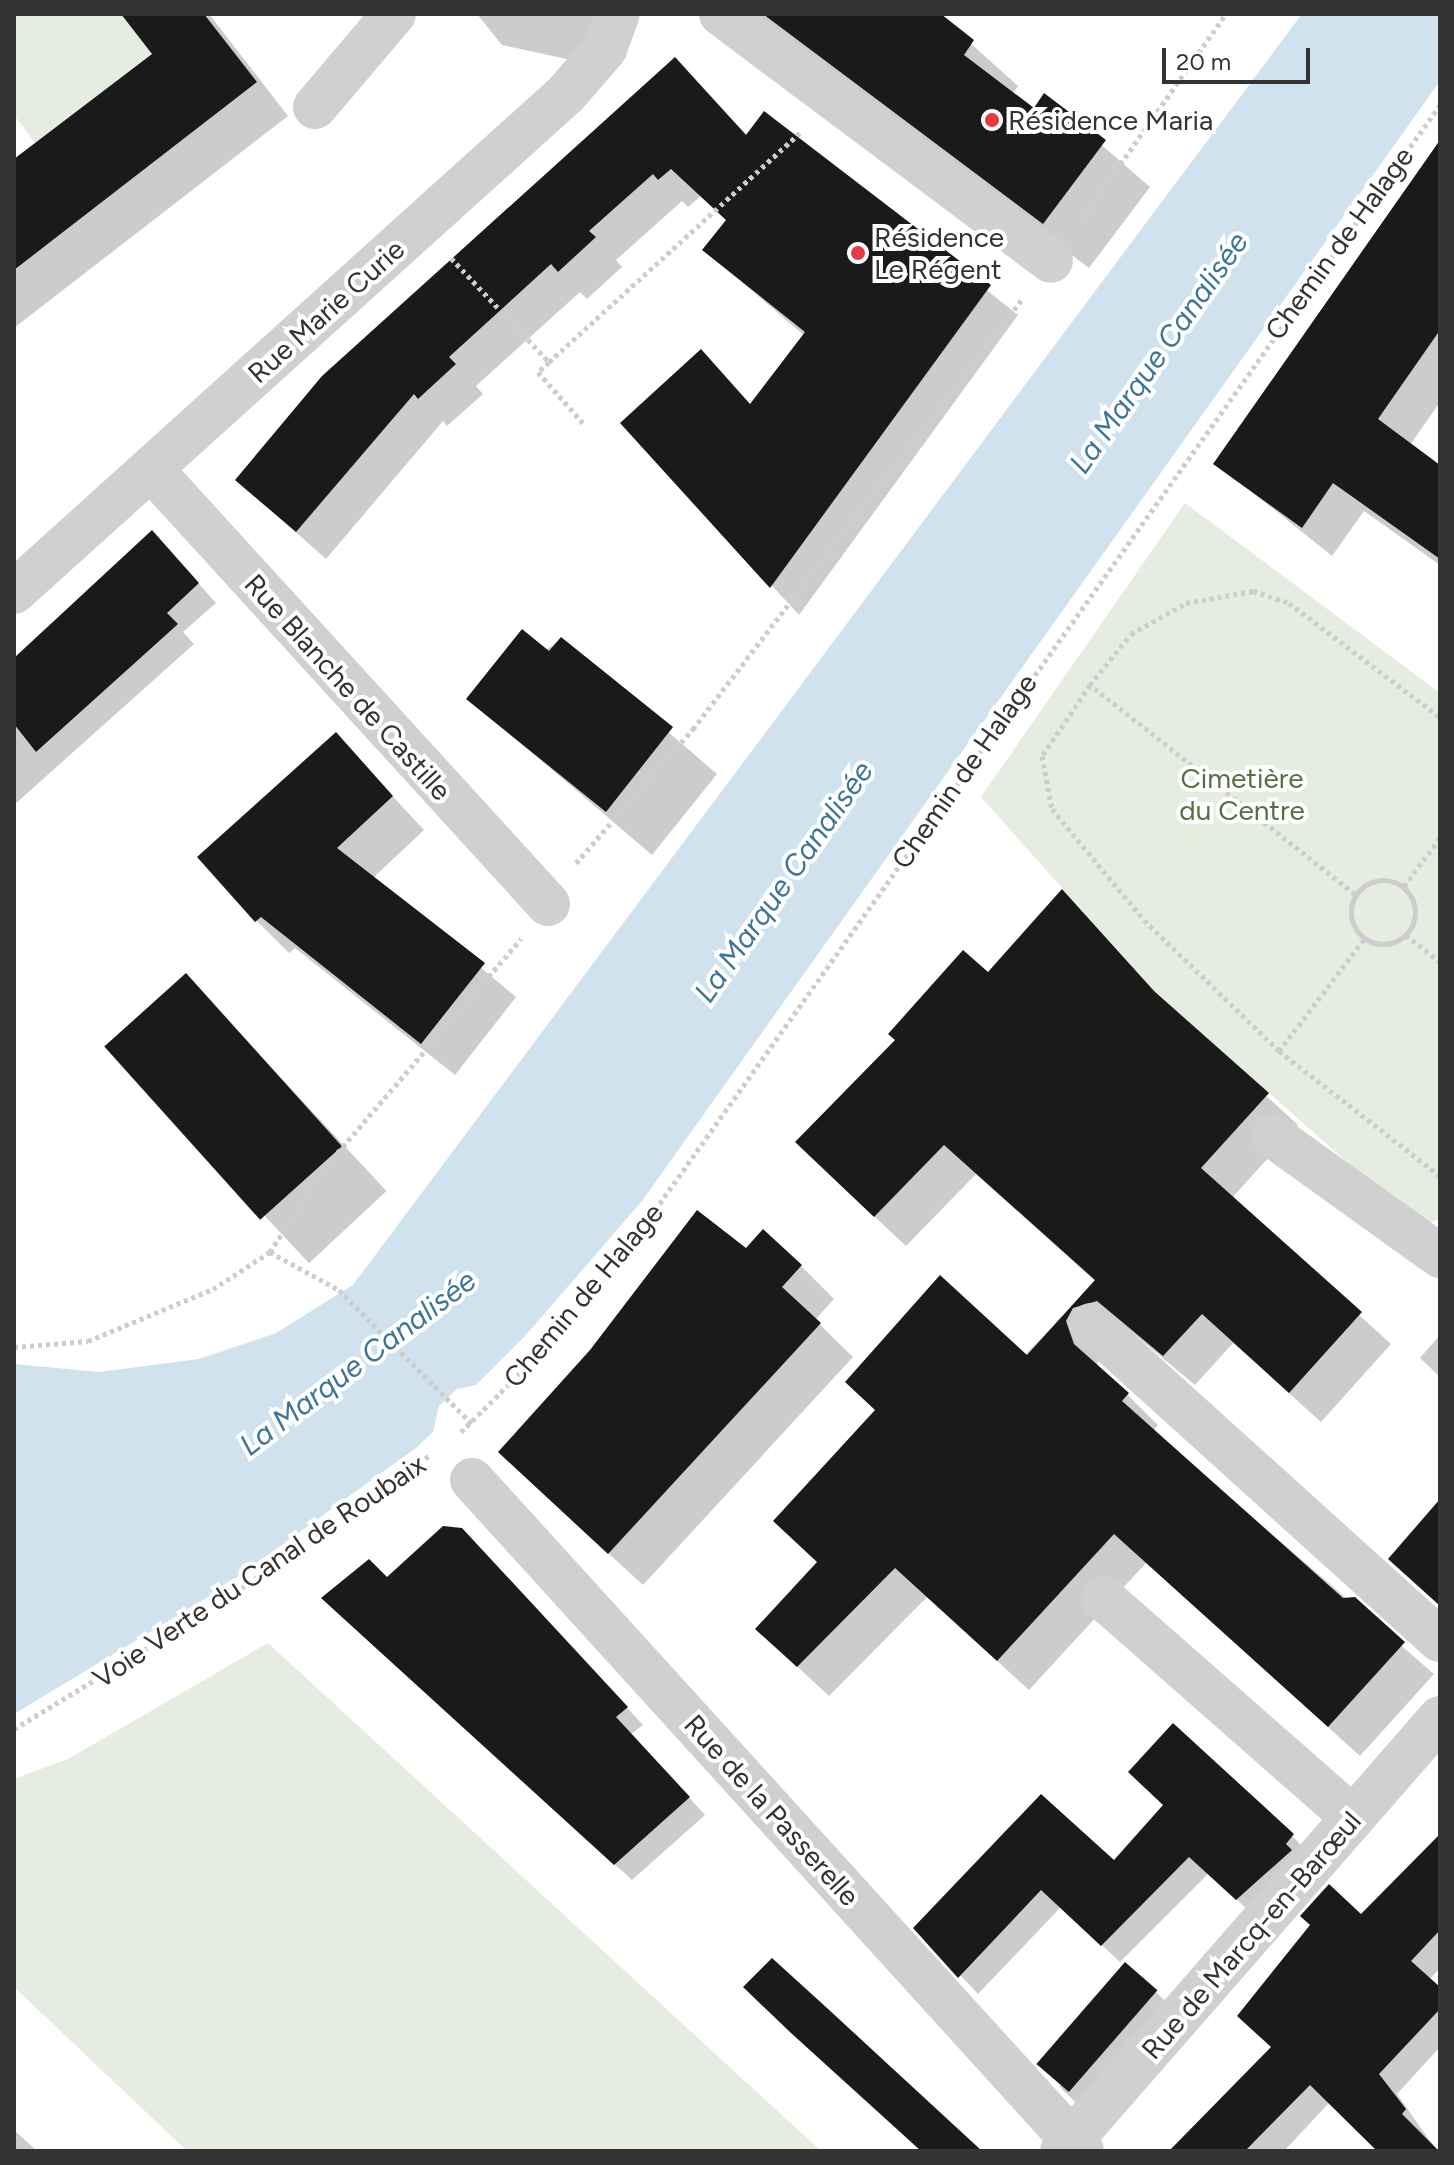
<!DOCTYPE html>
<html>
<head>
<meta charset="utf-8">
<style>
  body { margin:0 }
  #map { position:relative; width:1454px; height:2165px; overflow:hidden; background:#fff; font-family:Figtree,sans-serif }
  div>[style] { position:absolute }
  .green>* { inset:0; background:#e6ecdf }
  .water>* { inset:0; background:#cfe2ee }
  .shadow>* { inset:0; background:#0003; transform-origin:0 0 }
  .building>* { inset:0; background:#1a1a1a; transform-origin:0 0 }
  .path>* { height:5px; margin-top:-2.5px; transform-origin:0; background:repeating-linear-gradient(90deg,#cdcdcd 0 4px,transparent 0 8px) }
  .path>.ring { margin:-2.5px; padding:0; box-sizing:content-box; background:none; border:5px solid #cdcdcd; border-radius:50% }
  .minor>* { height:44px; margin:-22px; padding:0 22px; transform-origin:22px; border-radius:22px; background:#d0d0d0 }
  .dots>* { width:22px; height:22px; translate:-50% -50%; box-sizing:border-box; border:4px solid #fff; border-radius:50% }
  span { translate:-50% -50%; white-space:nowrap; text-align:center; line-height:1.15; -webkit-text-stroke:8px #fff; paint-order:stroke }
  .poi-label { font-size:28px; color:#333 }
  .left { translate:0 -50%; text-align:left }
  .street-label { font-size:28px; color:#333 }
  .park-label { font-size:28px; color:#56703f }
  .water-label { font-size:30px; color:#3f7597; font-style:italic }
  .frame { position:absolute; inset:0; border:16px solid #333; pointer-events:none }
  .scale { position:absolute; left:1162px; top:48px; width:148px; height:36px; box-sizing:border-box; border:4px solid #333; border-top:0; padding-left:10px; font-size:24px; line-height:28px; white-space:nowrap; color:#333; -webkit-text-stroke:6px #fff; paint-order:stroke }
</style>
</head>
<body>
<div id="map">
  <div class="green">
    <div style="clip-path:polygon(14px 14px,121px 14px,152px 54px,35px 143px,14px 115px)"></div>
    <div style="clip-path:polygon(1185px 503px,1440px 693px,1440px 1219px,1419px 1226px,1154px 991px,981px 797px)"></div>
    <div style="clip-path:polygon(268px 1643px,821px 2151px,187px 2151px,14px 1987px,14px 1779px,68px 1759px)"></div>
  </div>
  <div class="water">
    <div style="clip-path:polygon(1302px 14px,1440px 14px,1440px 81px,642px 1201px,526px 1335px,476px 1385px,457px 1389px,439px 1406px,433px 1432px,416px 1448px,218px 1591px,14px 1714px,14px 1364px,99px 1372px,199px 1359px,276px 1333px,353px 1285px)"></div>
  </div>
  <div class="shadow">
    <div style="clip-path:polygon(124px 14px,209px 14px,288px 116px,14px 328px,14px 162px,155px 54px)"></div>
    <div style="clip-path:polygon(477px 14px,607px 14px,594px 65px,502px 45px)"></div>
    <div style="clip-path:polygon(748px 14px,938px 14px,1018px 86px,1012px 95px,1034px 111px,1045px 96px,1150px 187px,1089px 268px)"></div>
    <div style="clip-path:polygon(675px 59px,748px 136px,764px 113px,1018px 315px,799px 615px,623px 423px,701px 352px,752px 406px,805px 336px,704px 250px,727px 221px,701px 196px,688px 207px,682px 201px,616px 260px,622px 267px,587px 299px,580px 292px,476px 386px,483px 394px,447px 426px,443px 421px,326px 559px,237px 480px)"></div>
    <div style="clip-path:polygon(1440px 191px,1440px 402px,1410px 445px,1440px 467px,1440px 565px,1364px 511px,1332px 556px,1216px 463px)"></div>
    <div style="clip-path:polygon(170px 551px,216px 603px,183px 632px,194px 644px,14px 805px,14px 660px)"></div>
    <div style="clip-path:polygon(561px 640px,717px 774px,652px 855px,469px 699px)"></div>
    <div style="clip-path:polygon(336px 735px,424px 830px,373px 878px,516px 997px,455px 1075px,295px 948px,289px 953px,256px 920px)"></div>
    <div style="clip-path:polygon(1063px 892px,1168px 1006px,1298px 1125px,1231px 1199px,1391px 1344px,1321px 1422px,1233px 1343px,1195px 1385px,1129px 1330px,1103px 1338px,1097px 1365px,1158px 1425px,1153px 1431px,1434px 1674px,1360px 1756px,1146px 1563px,1029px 1690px,927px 1597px,829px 1696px,757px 1629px,1096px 1282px,976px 1174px,906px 1246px,828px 1173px)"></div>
    <div style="left:186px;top:976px;width:294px;height:106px;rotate:47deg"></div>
    <div style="clip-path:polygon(746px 1251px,801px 1266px,834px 1299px,815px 1320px,853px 1357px,643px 1585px,534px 1485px)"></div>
    <div style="clip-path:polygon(1440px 1335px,1440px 1377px,1420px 1358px)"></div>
    <div style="clip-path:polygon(479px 1548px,643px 1725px,631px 1734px,705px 1815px,632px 1880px,340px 1615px,387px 1579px)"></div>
    <div style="clip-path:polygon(1292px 1836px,1310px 1854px,1255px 1916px,1208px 1874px,1120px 1962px,1061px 1907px,978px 1994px,916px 1928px,1114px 1862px)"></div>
    <div style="clip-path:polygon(1440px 1836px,1440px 1968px,1429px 1980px,1440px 1990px,1440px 2047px,1397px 2094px,1437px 2151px,1379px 2151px,1329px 2103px,1284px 2151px,1172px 2151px,1273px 2048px,1361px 1917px)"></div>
    <div style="left:1155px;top:1991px;width:24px;height:135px;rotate:45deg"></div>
    <div style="clip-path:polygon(14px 2130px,37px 2151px,14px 2151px)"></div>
  </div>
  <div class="building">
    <div style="clip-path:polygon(121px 14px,204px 14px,257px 82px,14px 270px,14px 159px,152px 54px)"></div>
    <div style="clip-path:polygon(763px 14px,941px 14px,974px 40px,964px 55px,1034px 108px,1044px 93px,1106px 140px,1043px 224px)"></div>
    <div style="clip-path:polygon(675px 57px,746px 135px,764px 111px,991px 285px,770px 588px,620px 423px,701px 349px,750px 404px,805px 332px,702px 250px,726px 220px,671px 169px,658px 180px,653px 174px,589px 231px,596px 237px,558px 272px,551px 264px,449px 357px,456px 364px,418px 399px,414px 394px,296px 532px,235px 480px,322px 376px)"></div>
    <div style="clip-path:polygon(1440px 140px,1440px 330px,1378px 419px,1440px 465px,1440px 559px,1333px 483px,1302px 528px,1213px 464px)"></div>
    <div style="clip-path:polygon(152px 530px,199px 583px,167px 613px,178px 624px,36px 752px,14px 724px,14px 658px)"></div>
    <div style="clip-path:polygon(522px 629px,549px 651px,561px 637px,673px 727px,606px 812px,466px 699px)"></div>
    <div style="clip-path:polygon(336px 732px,393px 796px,337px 848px,485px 963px,421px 1044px,261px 917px,255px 922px,197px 857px)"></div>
    <div style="clip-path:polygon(1062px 889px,1154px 991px,1269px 1093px,1201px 1168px,1362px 1312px,1289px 1393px,1202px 1314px,1163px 1356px,1097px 1301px,1073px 1308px,1066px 1321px,1074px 1344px,1129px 1393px,1122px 1401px,1343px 1598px,1355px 1597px,1405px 1642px,1328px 1727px,1114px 1534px,997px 1661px,895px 1568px,797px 1667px,755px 1629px,817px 1562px,773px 1521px,875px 1410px,845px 1382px,940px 1275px,1027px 1355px,1095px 1280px,944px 1145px,874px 1217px,795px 1142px,895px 1040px,888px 1034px,963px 950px,988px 972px)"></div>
    <div style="left:186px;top:973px;width:233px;height:110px;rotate:48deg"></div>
    <div style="clip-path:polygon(697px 1210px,746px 1248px,763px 1229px,802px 1265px,782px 1287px,821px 1323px,608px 1554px,498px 1452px,590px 1350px)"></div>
    <div style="clip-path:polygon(1440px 1499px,1440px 1604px,1439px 1605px,1388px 1559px)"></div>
    <div style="clip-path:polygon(443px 1526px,462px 1528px,628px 1707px,616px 1717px,690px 1797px,614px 1865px,321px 1598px,369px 1559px,387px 1577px)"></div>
    <div style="clip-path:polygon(1173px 1723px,1294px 1834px,1286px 1844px,1292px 1850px,1236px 1900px,1189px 1857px,1101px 1946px,1041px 1890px,958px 1978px,913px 1928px,1041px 1794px,1114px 1860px,1163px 1805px,1128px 1772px)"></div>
    <div style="clip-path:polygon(1440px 1834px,1440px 1930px,1411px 1961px,1440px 1987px,1440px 2009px,1379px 2074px,1406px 2109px,1402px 2114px,1439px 2151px,1377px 2151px,1310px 2085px,1245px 2151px,1169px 2151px,1271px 2047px,1237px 2016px,1310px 1925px,1300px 1916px,1329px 1884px,1361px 1914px)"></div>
    <div style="clip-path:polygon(772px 1958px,827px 2008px,982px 2151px,921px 2151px,791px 2033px,743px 1987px)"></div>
    <div style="left:1125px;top:1962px;width:43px;height:135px;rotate:41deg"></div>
  </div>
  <div class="path">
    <div style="left:1079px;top:223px;width:256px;rotate:-54.9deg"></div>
    <div style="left:451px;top:258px;width:143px;rotate:46.7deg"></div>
    <div style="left:549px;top:362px;width:15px;rotate:138deg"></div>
    <div style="left:538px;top:372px;width:68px;rotate:48.6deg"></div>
    <div style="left:549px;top:362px;width:343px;rotate:-42.4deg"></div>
    <div style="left:1090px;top:685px;width:86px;rotate:124.1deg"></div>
    <div style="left:1042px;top:756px;width:54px;rotate:79.3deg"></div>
    <div style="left:1052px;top:809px;width:144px;rotate:50.3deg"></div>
    <div style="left:1144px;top:920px;width:188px;rotate:44.1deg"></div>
    <div style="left:1279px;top:1051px;width:204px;rotate:37.8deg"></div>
    <div style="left:576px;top:863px;width:178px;rotate:-48.9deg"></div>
    <div style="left:693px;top:729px;width:543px;rotate:-52.56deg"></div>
    <div class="ring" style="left:1351px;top:880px;width:59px;height:59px"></div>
    <div style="left:1404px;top:886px;width:60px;rotate:-53.1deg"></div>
    <div style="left:1355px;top:894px;width:337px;rotate:-141.7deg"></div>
    <div style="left:1090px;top:685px;width:65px;rotate:-51.2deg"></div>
    <div style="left:1131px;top:634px;width:63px;rotate:-29.4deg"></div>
    <div style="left:1186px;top:603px;width:68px;rotate:-10.2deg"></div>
    <div style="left:1253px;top:591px;width:38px;rotate:18deg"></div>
    <div style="left:1289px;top:603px;width:189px;rotate:37.1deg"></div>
    <div style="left:1406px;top:935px;width:43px;rotate:38.5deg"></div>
    <div style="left:1279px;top:1051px;width:142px;rotate:-52.7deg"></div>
    <div style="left:270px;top:1252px;width:96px;rotate:-57.3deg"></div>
    <div style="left:322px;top:1171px;width:306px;rotate:-49.4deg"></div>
    <div style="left:14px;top:1347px;width:74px;rotate:-4.6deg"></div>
    <div style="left:88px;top:1341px;width:135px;rotate:-22.6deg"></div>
    <div style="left:213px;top:1289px;width:68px;rotate:-33deg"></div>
    <div style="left:270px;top:1252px;width:79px;rotate:28.8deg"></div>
    <div style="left:339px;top:1290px;width:189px;rotate:45.2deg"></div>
    <div style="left:461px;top:1432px;width:92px;rotate:-45deg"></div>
    <div style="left:526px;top:1367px;width:203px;rotate:-50.6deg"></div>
    <div style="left:655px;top:1210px;width:1355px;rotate:-54.61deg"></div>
    <div style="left:14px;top:1729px;width:237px;rotate:-31.3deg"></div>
    <div style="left:216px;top:1606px;width:262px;rotate:-35.2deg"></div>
  </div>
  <div class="minor">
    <div style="left:721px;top:14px;width:412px;rotate:36.8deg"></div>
    <div style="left:315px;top:107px;width:122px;rotate:-49.7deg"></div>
    <div style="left:151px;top:469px;width:589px;rotate:47.62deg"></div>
    <div style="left:14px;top:592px;width:743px;rotate:-42.06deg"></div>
    <div style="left:566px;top:94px;width:60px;rotate:-49.1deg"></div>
    <div style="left:605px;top:49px;width:37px;rotate:-70deg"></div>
    <div style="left:1273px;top:1136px;width:206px;rotate:35.7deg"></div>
    <div style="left:1091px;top:1325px;width:470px;rotate:42.1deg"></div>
    <div style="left:472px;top:1480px;width:907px;rotate:47.73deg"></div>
    <div style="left:1103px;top:1598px;width:333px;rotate:41.3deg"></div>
    <div style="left:1062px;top:2151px;width:575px;rotate:-48.88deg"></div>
  </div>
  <div class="dots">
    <div style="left:992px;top:120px;background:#e63946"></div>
    <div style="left:858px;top:253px;background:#e63946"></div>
  </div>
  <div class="poi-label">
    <span class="left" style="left:1008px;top:120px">Résidence Maria</span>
    <span class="left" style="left:874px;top:253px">Résidence<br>Le Régent</span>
  </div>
  <div class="street-label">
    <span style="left:1339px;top:243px;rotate:-54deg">Chemin de Halage</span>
    <span style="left:326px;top:311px;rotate:-42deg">Rue Marie Curie</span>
    <span style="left:348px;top:687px;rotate:48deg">Rue Blanche de Castille</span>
    <span style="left:964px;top:771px;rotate:-55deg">Chemin de Halage</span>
    <span style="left:583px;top:1295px;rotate:-50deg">Chemin de Halage</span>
    <span style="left:259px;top:1571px;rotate:-34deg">Voie Verte du Canal de Roubaix</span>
    <span style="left:772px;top:1810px;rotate:48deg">Rue de la Passerelle</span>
    <span style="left:1251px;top:1935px;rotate:-49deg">Rue de Marcq-en-Barœul</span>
  </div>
  <div class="park-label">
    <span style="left:1242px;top:794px">Cimetière<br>du Centre</span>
  </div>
  <div class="water-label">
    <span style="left:1159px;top:353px;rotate:-55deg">La Marque Canalisée</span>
    <span style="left:784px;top:882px;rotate:-55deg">La Marque Canalisée</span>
    <span style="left:358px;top:1363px;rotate:-37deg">La Marque Canalisée</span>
  </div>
  <div class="frame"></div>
  <div class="scale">20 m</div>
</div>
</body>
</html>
